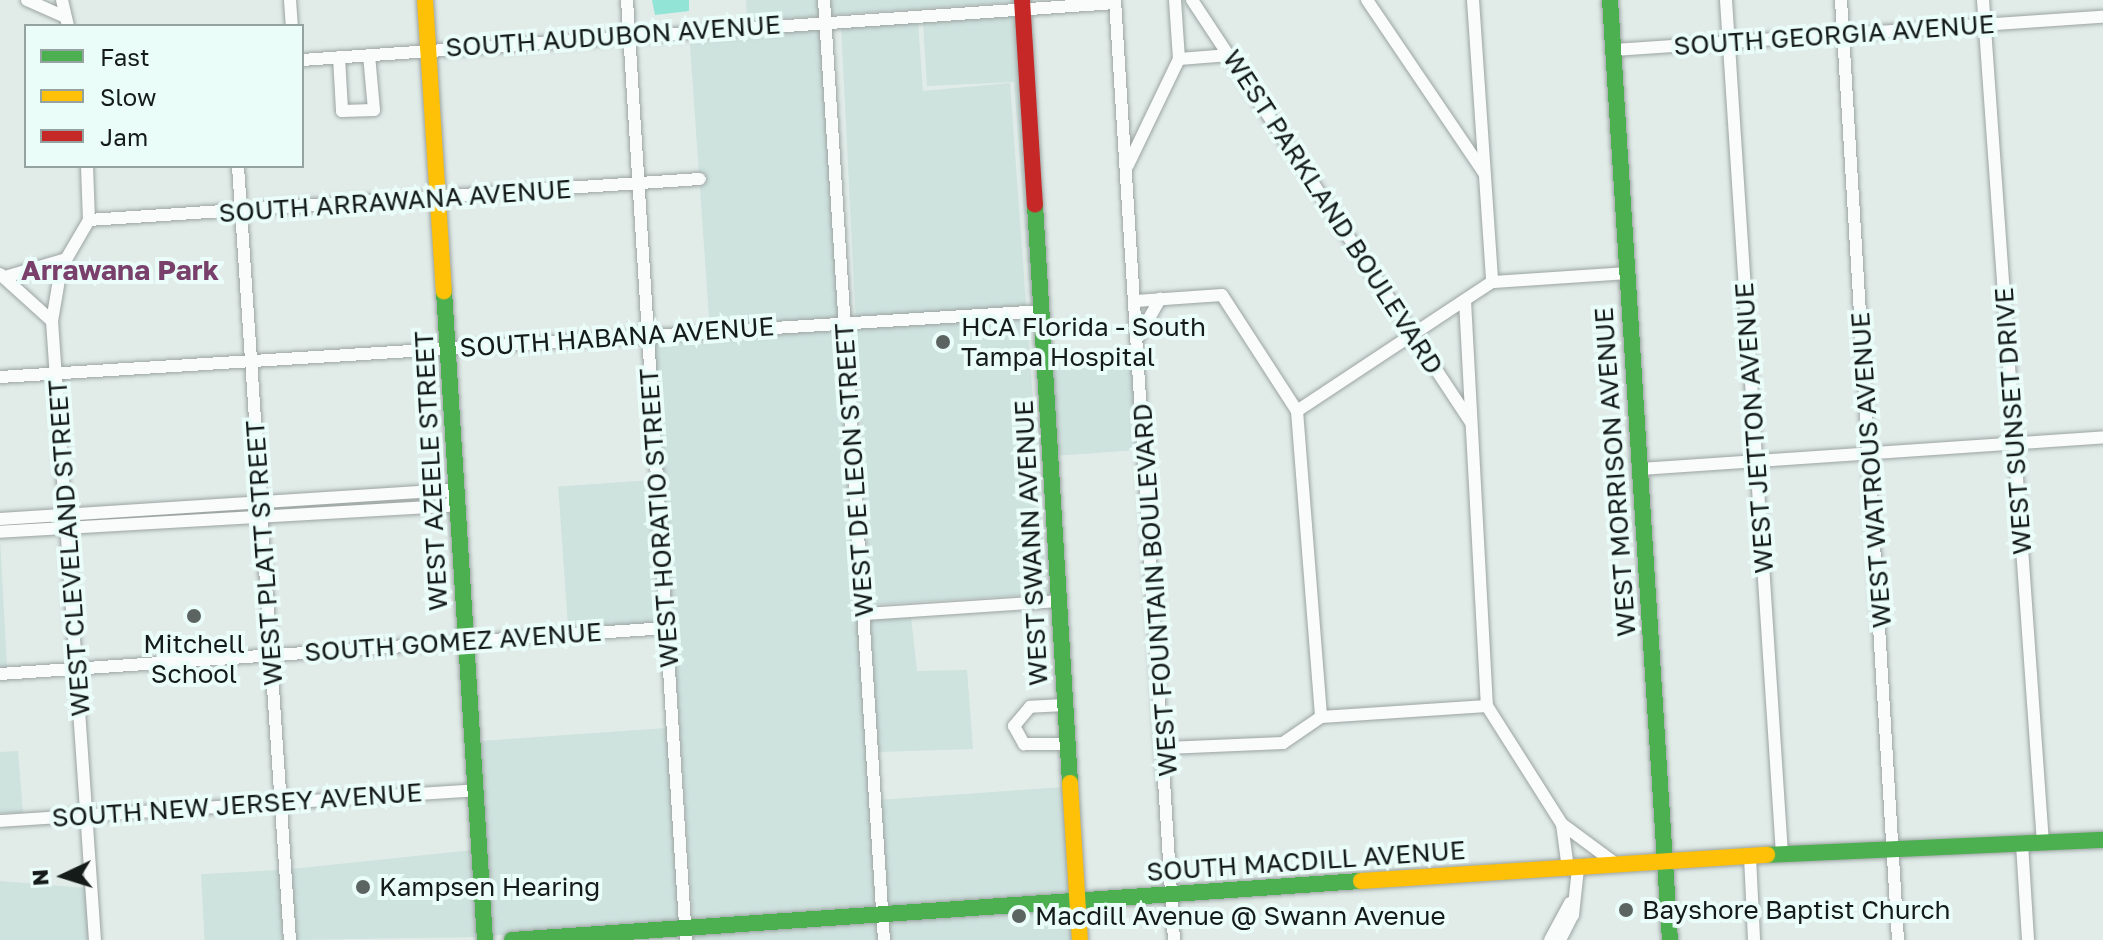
<!DOCTYPE html>
<html>
<head>
<meta charset="utf-8">
<style>
  body { margin:0 }
  #map { position:relative; width:2103px; height:940px; overflow:hidden; background:#e1ece9; font-family:"Golos Text",sans-serif }
  div>[style] { position:absolute }
  .built>* { inset:0; background:#cee2de; transform-origin:0 0 }
  .water>* { inset:0; background:#92e4d6 }
  .roads { filter:drop-shadow(0 0 2px #9ca4a2) drop-shadow(0 0 2px #9ca4a2) }
  .street>* { height:12px; margin:-6px; padding:0 6px; transform-origin:6px; border-radius:6px; background:#fafcfc }
  .fast>* { height:16px; margin:-8px; padding:0 8px; transform-origin:8px; border-radius:8px; background:#4caf50 }
  .slow>* { height:16px; margin:-8px; padding:0 8px; transform-origin:8px; border-radius:8px; background:#ffc107 }
  .jam>* { height:16px; margin:-8px; padding:0 8px; transform-origin:8px; border-radius:8px; background:#c62828 }
  .dots>* { width:22px; height:22px; translate:-50% -50%; box-sizing:border-box; border:4px solid #eafdf9; border-radius:50% }
  span { translate:-50% -50%; white-space:nowrap; text-align:center; line-height:1.15; -webkit-text-stroke:8px #eafdf9; paint-order:stroke }
  .street-label { font-size:26px; color:#141b19 }
  .poi-label { font-size:26px; color:#141b19 }
  .left { translate:0 -50%; text-align:left }
  .neighbourhood-label { font-size:28px; color:#7a406c; font-weight:700 }
  .legend { position:absolute; left:24px; top:24px; width:280px; height:144px; box-sizing:border-box; background:#eafdf9; border:2px solid #94a39f; margin:0; padding:10px 14px; list-style:none; font-size:24px; color:#141b19 }
  .legend li { display:flex; align-items:center; gap:16px; height:40px }
  .legend b { width:40px; border:2px solid #94a39f }
  .north { position:absolute; left:24px; top:836px; width:80px; height:80px; -webkit-text-stroke:6px #eafdf9; paint-order:stroke; rotate:266deg; font-size:22px; font-weight:700; line-height:32px; text-align:center; color:#141b19 }
  .north::after { content:''; display:block; margin:auto; width:28px; height:36px; background:#141b19; clip-path:polygon(50% 0,100% 100%,50% 72%,0 100%) }
</style>
</head>
<body>
<div id="map">
  <div class="built">
    <div style="clip-path:polygon(746px 0,819px 0,820px 16px,747px 21px)"></div>
    <div style="clip-path:polygon(830px 0,1016px 0,1017px 2px,831px 15px)"></div>
    <div style="clip-path:polygon(1017px 12px,1036px 306px,1031px 307px,1014px 82px,927px 86px,923px 22px)"></div>
    <div style="clip-path:polygon(918px 22px,923px 91px,1010px 83px,1047px 594px,870px 605px,841px 26px)"></div>
    <div style="left:820px;top:26px;width:292px;height:131px;rotate:86deg"></div>
    <div style="left:839px;top:327px;width:583px;height:187px;rotate:86deg"></div>
    <div style="left:1135px;top:363px;width:87px;height:84px;rotate:86deg"></div>
    <div style="left:652px;top:480px;width:143px;height:94px;rotate:86deg"></div>
    <div style="clip-path:polygon(0 537px,7px 668px,0 669px)"></div>
    <div style="clip-path:polygon(911px 617px,917px 671px,967px 670px,973px 749px,878px 752px,870px 619px)"></div>
    <div style="left:667px;top:728px;width:195px;height:191px;rotate:86deg"></div>
    <div style="clip-path:polygon(18px 751px,23px 813px,0 813px,0 752px)"></div>
    <div style="left:1064px;top:787px;width:108px;height:184px;rotate:86deg"></div>
    <div style="clip-path:polygon(473px 850px,479px 937px,296px 940px,291px 869px)"></div>
    <div style="left:280px;top:870px;width:70px;height:79px;rotate:87deg"></div>
    <div style="clip-path:polygon(0 881px,86px 888px,90px 940px,0 940px)"></div>
    <div style="clip-path:polygon(1072px 905px,1074px 940px,890px 940px,888px 918px)"></div>
    <div style="clip-path:polygon(877px 919px,878px 940px,692px 940px,692px 932px)"></div>
  </div>
  <div class="water">
    <div style="clip-path:polygon(652px 0,689px 0,689px 11px,655px 15px)"></div>
  </div>
  <div class="roads">
    <div class="street">
      <div style="left:27px;top:0;width:39px;rotate:24deg"></div>
      <div style="left:62px;top:0;width:27px;rotate:77deg"></div>
      <div style="left:290px;top:0;width:26px;rotate:86deg"></div>
      <div style="left:627px;top:0;width:942px;rotate:86.41deg"></div>
      <div style="left:824px;top:0;width:942px;rotate:86.35deg"></div>
      <div style="left:1115px;top:0;width:942px;rotate:86.41deg"></div>
      <div style="left:1192px;top:0;width:505px;rotate:56.56deg"></div>
      <div style="left:1367px;top:0;width:209px;rotate:55.9deg"></div>
      <div style="left:1473px;top:0;width:283px;rotate:86.1deg"></div>
      <div style="left:1726px;top:0;width:857px;rotate:86.25deg"></div>
      <div style="left:1841px;top:0;width:942px;rotate:86.53deg"></div>
      <div style="left:1983px;top:0;width:845px;rotate:85.93deg"></div>
      <div style="left:1613px;top:50px;width:491px;rotate:-3.9deg"></div>
      <div style="left:339px;top:57px;width:54px;rotate:86.8deg"></div>
      <div style="left:342px;top:111px;width:32px;rotate:-2deg"></div>
      <div style="left:374px;top:110px;width:55px;rotate:-95.2deg"></div>
      <div style="left:1179px;top:59px;width:51px;rotate:-4.5deg"></div>
      <div style="left:302px;top:60px;width:815px;rotate:-4.01deg"></div>
      <div style="left:1128px;top:165px;width:118px;rotate:-64.3deg"></div>
      <div style="left:1179px;top:59px;width:59px;rotate:-93.9deg"></div>
      <div style="left:87px;top:166px;width:54px;rotate:87.9deg"></div>
      <div style="left:89px;top:220px;width:56px;rotate:120.3deg"></div>
      <div style="left:61px;top:268px;width:54px;rotate:99.6deg"></div>
      <div style="left:52px;top:321px;width:620px;rotate:86.03deg"></div>
      <div style="left:238px;top:166px;width:776px;rotate:86.16deg"></div>
      <div style="left:89px;top:220px;width:612px;rotate:-3.84deg"></div>
      <div style="left:0;top:274px;width:70px;rotate:42.1deg"></div>
      <div style="left:5px;top:277px;width:64px;rotate:-16.4deg"></div>
      <div style="left:1136px;top:301px;width:86px;rotate:-4deg"></div>
      <div style="left:1222px;top:295px;width:138px;rotate:57.1deg"></div>
      <div style="left:1297px;top:411px;width:307px;rotate:85.5deg"></div>
      <div style="left:1465px;top:301px;width:406px;rotate:86.9deg"></div>
      <div style="left:1487px;top:706px;width:140px;rotate:57.6deg"></div>
      <div style="left:1562px;top:824px;width:45px;rotate:82.4deg"></div>
      <div style="left:1139px;top:336px;width:43px;rotate:-60.4deg"></div>
      <div style="left:0;top:377px;width:1044px;rotate:-3.62deg"></div>
      <div style="left:1297px;top:411px;width:234px;rotate:-33.5deg"></div>
      <div style="left:1492px;top:282px;width:134px;rotate:-3.8deg"></div>
      <div style="left:1639px;top:469px;width:465px;rotate:-3.9deg"></div>
      <div style="left:0;top:519px;width:447px;rotate:-3.7deg"></div>
      <div style="left:446px;top:490px;width:13px;rotate:32deg"></div>
      <div style="left:457px;top:497px;width:13px;rotate:138deg"></div>
      <div style="left:447px;top:506px;width:448px;rotate:176.7deg"></div>
      <div style="left:864px;top:614px;width:196px;rotate:-3.8deg"></div>
      <div style="left:0;top:674px;width:669px;rotate:-3.95deg"></div>
      <div style="left:1065px;top:705px;width:35px;rotate:177deg"></div>
      <div style="left:1030px;top:707px;width:25px;rotate:130deg"></div>
      <div style="left:1014px;top:726px;width:21px;rotate:61deg"></div>
      <div style="left:1024px;top:744px;width:43px"></div>
      <div style="left:1166px;top:748px;width:117px;rotate:-2.4deg"></div>
      <div style="left:1283px;top:743px;width:46px;rotate:-34.4deg"></div>
      <div style="left:1321px;top:717px;width:166px;rotate:-3.8deg"></div>
      <div style="left:0;top:821px;width:475px;rotate:-3.7deg"></div>
      <div style="left:1562px;top:824px;width:67px;rotate:36.5deg"></div>
      <div style="left:2022px;top:844px;width:96px;rotate:86.4deg"></div>
      <div style="left:1750px;top:857px;width:83px;rotate:87.2deg"></div>
      <div style="left:1550px;top:940px;width:42px;rotate:-61.6deg"></div>
      <div style="left:1560px;top:940px;width:28px;rotate:-63deg"></div>
      <div style="left:1573px;top:915px;width:47px;rotate:-83.9deg"></div>
    </div>
    <div class="fast">
      <div style="left:1610px;top:0;width:942px;rotate:86.35deg"></div>
      <div style="left:1035px;top:205px;width:579px;rotate:86.53deg"></div>
      <div style="left:444px;top:291px;width:650px;rotate:86.39deg"></div>
      <div style="left:1767px;top:855px;width:336px;rotate:-2.6deg"></div>
      <div style="left:512px;top:940px;width:851px;rotate:-3.98deg"></div>
    </div>
    <div class="slow">
      <div style="left:425px;top:0;width:292px;rotate:86.3deg"></div>
      <div style="left:1070px;top:783px;width:157px;rotate:86.4deg"></div>
      <div style="left:1361px;top:881px;width:407px;rotate:-3.7deg"></div>
    </div>
    <div class="jam">
      <div style="left:1022px;top:0;width:205px;rotate:86.4deg"></div>
    </div>
  </div>
  <div class="dots">
    <div style="left:943px;top:342px;background:#5c6462"></div>
    <div style="left:194px;top:616px;background:#5c6462"></div>
    <div style="left:363px;top:887px;background:#5c6462"></div>
    <div style="left:1626px;top:910px;background:#5c6462"></div>
    <div style="left:1019px;top:916px;background:#5c6462"></div>
  </div>
  <div class="street-label">
    <span style="left:1834px;top:35px;rotate:-4deg">SOUTH GEORGIA AVENUE</span>
    <span style="left:613px;top:36px;rotate:-4deg">SOUTH AUDUBON AVENUE</span>
    <span style="left:395px;top:201px;rotate:-4deg">SOUTH ARRAWANA AVENUE</span>
    <span style="left:1333px;top:212px;rotate:57deg">WEST PARKLAND BOULEVARD</span>
    <span style="left:617px;top:337px;rotate:-4deg">SOUTH HABANA AVENUE</span>
    <span style="left:2013px;top:421px;rotate:-94deg">WEST SUNSET DRIVE</span>
    <span style="left:1754px;top:428px;rotate:-94deg">WEST JETTON AVENUE</span>
    <span style="left:854px;top:470px;rotate:-94deg">WEST DE LEON STREET</span>
    <span style="left:1871px;top:470px;rotate:-94deg">WEST WATROUS AVENUE</span>
    <span style="left:431px;top:471px;rotate:-93deg">WEST AZEELE STREET</span>
    <span style="left:1615px;top:472px;rotate:-94deg">WEST MORRISON AVENUE</span>
    <span style="left:659px;top:518px;rotate:-94deg">WEST HORATIO STREET</span>
    <span style="left:1031px;top:543px;rotate:-93deg">WEST SWANN AVENUE</span>
    <span style="left:69px;top:548px;rotate:-94deg">WEST CLEVELAND STREET</span>
    <span style="left:264px;top:553px;rotate:-94deg">WEST PLATT STREET</span>
    <span style="left:1155px;top:590px;rotate:-94deg">WEST FOUNTAIN BOULEVARD</span>
    <span style="left:453px;top:642px;rotate:-4deg">SOUTH GOMEZ AVENUE</span>
    <span style="left:237px;top:805px;rotate:-4deg">SOUTH NEW JERSEY AVENUE</span>
    <span style="left:1306px;top:861px;rotate:-4deg">SOUTH MACDILL AVENUE</span>
  </div>
  <div class="poi-label">
    <span class="left" style="left:961px;top:342px">HCA Florida - South<br>Tampa Hospital</span>
    <span style="left:194px;top:659px">Mitchell<br>School</span>
    <span class="left" style="left:379px;top:887px">Kampsen Hearing</span>
    <span class="left" style="left:1642px;top:910px">Bayshore Baptist Church</span>
    <span class="left" style="left:1035px;top:916px">Macdill Avenue @ Swann Avenue</span>
  </div>
  <div class="neighbourhood-label">
    <span style="left:120px;top:270px">Arrawana Park</span>
  </div>
  <ul class="legend">
  <li><b style="height:10px;background:#4caf50"></b>Fast</li>
  <li><b style="height:10px;background:#ffc107"></b>Slow</li>
  <li><b style="height:10px;background:#c62828"></b>Jam</li>
  </ul>
  <div class="north">N</div>
</div>
</body>
</html>
